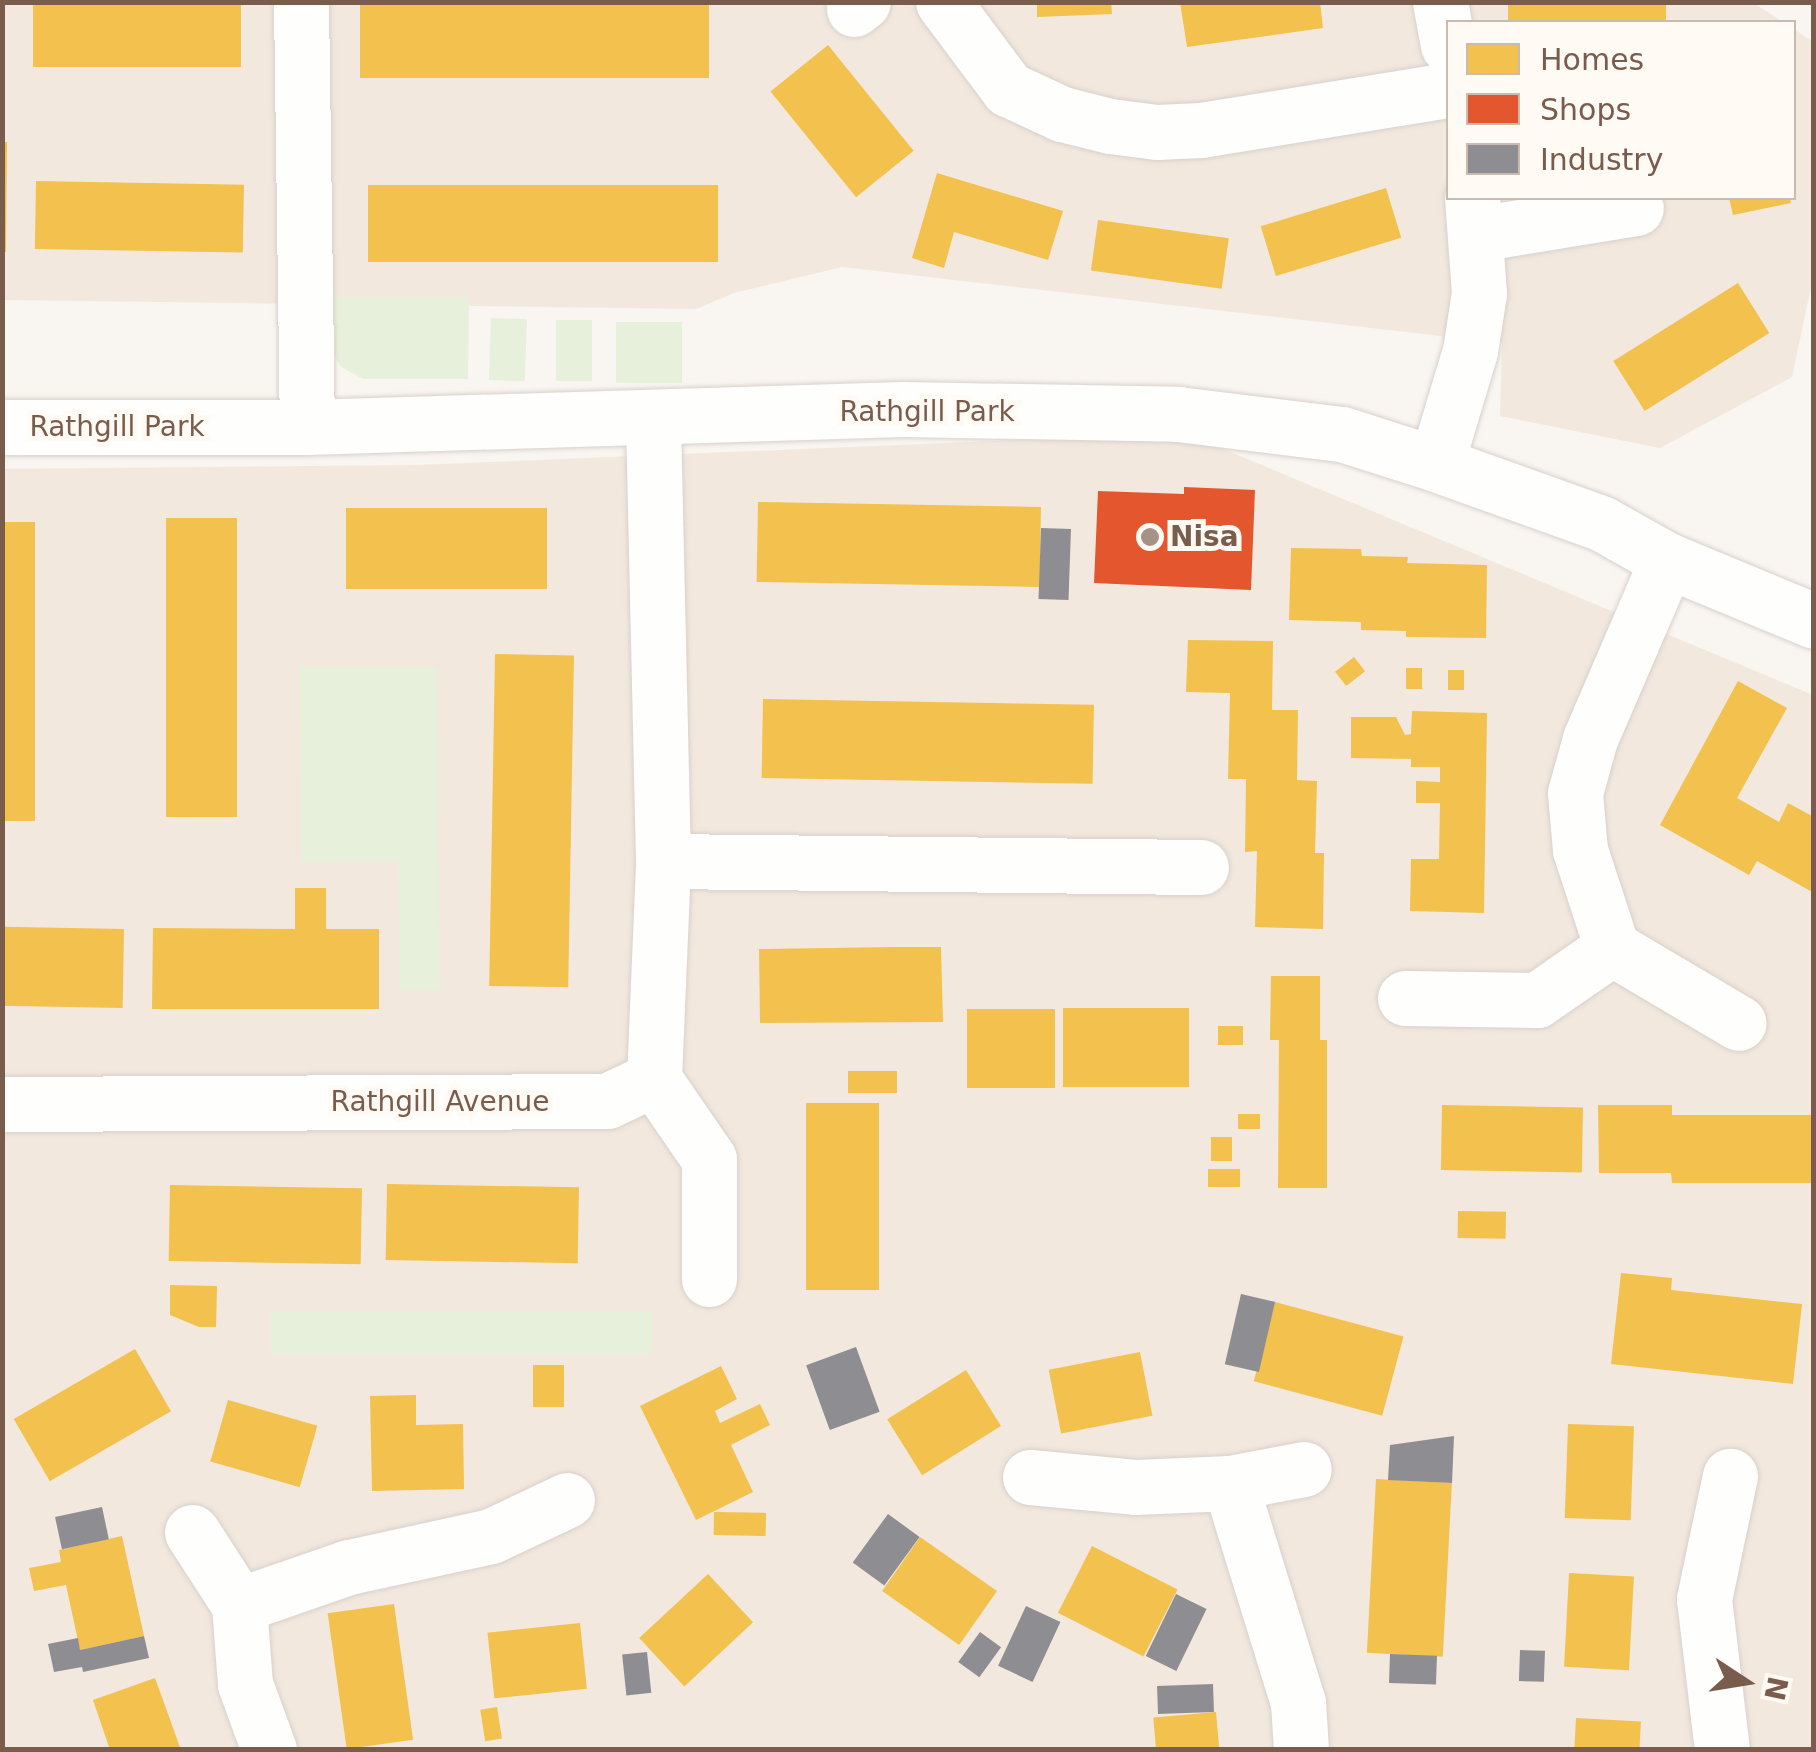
<!DOCTYPE html>
<html>
<head>
<meta charset="utf-8">
<style>
  body { margin:0 }
  #map { position:relative; width:1816px; height:1752px; overflow:hidden; background:#f9f5f0; font-family:"DejaVu Sans",sans-serif }
  div>[style] { position:absolute }
  .residential>* { inset:0; background:#f2e8de }
  .green>* { inset:0; background:#e7f0db; transform-origin:0 0 }
  .homes>* { inset:0; background:#f2c14e; transform-origin:0 0 }
  .shops>* { inset:0; background:#e4572e }
  .industry>* { inset:0; background:#8d8d92; transform-origin:0 0 }
  .roads { filter:drop-shadow(0 0 2px #d7d1cb) drop-shadow(0 0 2px #d7d1cb) }
  .minor>* { height:55px; margin:-27.5px; padding:0 27.5px; transform-origin:27.5px; border-radius:27.5px; background:#fefefd }
  .dots>* { width:28px; height:28px; translate:-50% -50%; box-sizing:border-box; border:5px solid #fffaf3; border-radius:50% }
  span { translate:-50% -50%; white-space:nowrap; text-align:center; line-height:1.15; -webkit-text-stroke:10px #fffaf3; paint-order:stroke }
  .street-label { font-size:28px; color:#7a5c4d }
  .poi-label { font-size:28px; color:#7a5c4d; font-weight:700 }
  .left { translate:0 -50%; text-align:left }
  .frame { position:absolute; inset:0; border:5px solid #7a5c4d; pointer-events:none }
  .legend { position:absolute; left:1446px; top:20px; width:350px; height:180px; box-sizing:border-box; background:#fffaf3; border:2px solid #cabbb1; margin:0; padding:12px 18px; list-style:none; font-size:30px; color:#7a5c4d }
  .legend li { display:flex; align-items:center; gap:20px; height:50px }
  .legend b { width:50px; border:2px solid #cabbb1 }
  .north { position:absolute; left:1696px; top:1632px; width:100px; height:100px; -webkit-text-stroke:8px #fffaf3; paint-order:stroke; rotate:102deg; font-size:28px; font-weight:700; line-height:40px; text-align:center; color:#7a5c4d }
  .north::after { content:''; display:block; margin:auto; width:35px; height:45px; background:#7a5c4d; clip-path:polygon(50% 0,100% 100%,50% 72%,0 100%) }
</style>
</head>
<body>
<div id="map">
  <div class="residential">
    <div style="clip-path:polygon(1752px 2px,1783px 22px,1448px 22px,1448px 198px,1794px 198px,1794px 29px,1813px 42px,1813px 277px,1792px 377px,1660px 448px,1500px 416px,1502px 343px,842px 267px,734px 293px,696px 309px,3px 300px,3px 3px)"></div>
    <div style="clip-path:polygon(1185px 433px,1813px 695px,1813px 1749px,3px 1749px,2px 469px,418px 465px)"></div>
  </div>
  <div class="green">
    <div style="clip-path:polygon(329px 297px,469px 297px,468px 379px,363px 379px,341px 367px,329px 345px)"></div>
    <div style="left:491px;top:318px;width:36px;height:62px;rotate:2deg"></div>
    <div style="left:556px;top:320px;width:36px;height:61px"></div>
    <div style="left:616px;top:322px;width:66px;height:61px"></div>
    <div style="clip-path:polygon(300px 667px,437px 667px,440px 990px,400px 990px,399px 861px,302px 862px)"></div>
    <div style="left:652px;top:1312px;width:42px;height:381px;rotate:90deg"></div>
  </div>
  <div class="homes">
    <div style="left:33px;top:2px;width:208px;height:65px"></div>
    <div style="left:360px;top:2px;width:349px;height:76px"></div>
    <div style="clip-path:polygon(1037px 2px,1111px 2px,1112px 14px,1037px 17px)"></div>
    <div style="clip-path:polygon(1180px 2px,1320px 2px,1323px 28px,1187px 47px)"></div>
    <div style="left:1508px;top:2px;width:158px;height:20px"></div>
    <div style="left:828px;top:45px;width:136px;height:74px;rotate:51deg"></div>
    <div style="clip-path:polygon(2px 142px,7px 142px,6px 252px,2px 252px)"></div>
    <div style="clip-path:polygon(937px 173px,1063px 211px,1048px 260px,954px 232px,944px 268px,912px 258px)"></div>
    <div style="left:36px;top:181px;width:208px;height:68px;rotate:1deg"></div>
    <div style="left:718px;top:185px;width:77px;height:350px;rotate:90deg"></div>
    <div style="left:1386px;top:188px;width:52px;height:131px;rotate:73deg"></div>
    <div style="clip-path:polygon(1729px 198px,1790px 198px,1791px 203px,1733px 215px)"></div>
    <div style="left:1098px;top:220px;width:132px;height:51px;rotate:8deg"></div>
    <div style="left:1738px;top:283px;width:59px;height:147px;rotate:58deg"></div>
    <div style="left:758px;top:502px;width:283px;height:80px;rotate:1deg"></div>
    <div style="left:346px;top:508px;width:201px;height:81px"></div>
    <div style="left:237px;top:518px;width:299px;height:71px;rotate:90deg"></div>
    <div style="left:2px;top:522px;width:33px;height:299px"></div>
    <div style="clip-path:polygon(1291px 548px,1361px 549px,1362px 556px,1408px 557px,1407px 563px,1487px 565px,1486px 638px,1406px 637px,1406px 631px,1361px 630px,1361px 622px,1289px 620px)"></div>
    <div style="clip-path:polygon(1188px 640px,1273px 641px,1272px 710px,1298px 710px,1297px 780px,1317px 781px,1315px 853px,1324px 853px,1323px 929px,1255px 927px,1257px 851px,1245px 852px,1246px 779px,1228px 779px,1230px 693px,1186px 692px)"></div>
    <div style="left:495px;top:654px;width:79px;height:332px;rotate:1deg"></div>
    <div style="left:1354px;top:657px;width:18px;height:24px;rotate:52deg"></div>
    <div style="left:1406px;top:668px;width:16px;height:21px"></div>
    <div style="left:1448px;top:670px;width:16px;height:20px"></div>
    <div style="clip-path:polygon(1738px 681px,1787px 708px,1737px 798px,1779px 822px,1788px 803px,1814px 817px,1814px 893px,1757px 861px,1749px 875px,1660px 825px)"></div>
    <div style="left:763px;top:699px;width:331px;height:79px;rotate:1deg"></div>
    <div style="clip-path:polygon(1412px 711px,1487px 713px,1484px 913px,1410px 911px,1411px 859px,1439px 859px,1440px 803px,1416px 803px,1416px 781px,1440px 782px,1440px 767px,1411px 767px,1411px 759px,1351px 758px,1351px 717px,1396px 717px,1405px 735px,1411px 734px)"></div>
    <div style="clip-path:polygon(295px 888px,326px 888px,326px 929px,379px 929px,379px 1009px,152px 1009px,153px 928px,295px 929px)"></div>
    <div style="left:124px;top:929px;width:79px;height:122px;rotate:91deg"></div>
    <div style="clip-path:polygon(895px 947px,941px 947px,943px 1022px,760px 1023px,759px 949px)"></div>
    <div style="clip-path:polygon(1271px 976px,1320px 976px,1320px 1040px,1327px 1040px,1327px 1188px,1278px 1188px,1279px 1040px,1270px 1040px)"></div>
    <div style="left:1063px;top:1008px;width:126px;height:79px"></div>
    <div style="left:967px;top:1009px;width:88px;height:79px"></div>
    <div style="left:1243px;top:1026px;width:19px;height:25px;rotate:90deg"></div>
    <div style="left:848px;top:1071px;width:49px;height:22px"></div>
    <div style="left:806px;top:1103px;width:73px;height:187px"></div>
    <div style="left:1442px;top:1105px;width:141px;height:65px;rotate:1deg"></div>
    <div style="clip-path:polygon(1598px 1105px,1672px 1105px,1672px 1115px,1813px 1115px,1813px 1183px,1672px 1183px,1671px 1173px,1599px 1173px)"></div>
    <div style="left:1238px;top:1114px;width:22px;height:15px"></div>
    <div style="left:1211px;top:1137px;width:21px;height:24px"></div>
    <div style="left:1240px;top:1169px;width:18px;height:32px;rotate:90deg"></div>
    <div style="left:387px;top:1184px;width:192px;height:76px;rotate:1deg"></div>
    <div style="left:170px;top:1185px;width:192px;height:76px;rotate:1deg"></div>
    <div style="left:1458px;top:1211px;width:48px;height:27px;rotate:1deg"></div>
    <div style="clip-path:polygon(1621px 1273px,1672px 1278px,1671px 1290px,1802px 1304px,1793px 1384px,1611px 1364px)"></div>
    <div style="clip-path:polygon(170px 1285px,217px 1286px,216px 1327px,199px 1327px,170px 1315px)"></div>
    <div style="left:1275px;top:1302px;width:133px;height:82px;rotate:15deg"></div>
    <div style="left:135px;top:1349px;width:72px;height:140px;rotate:60deg"></div>
    <div style="left:1140px;top:1352px;width:65px;height:93px;rotate:79deg"></div>
    <div style="left:533px;top:1365px;width:31px;height:42px"></div>
    <div style="clip-path:polygon(721px 1366px,737px 1399px,715px 1411px,720px 1423px,760px 1404px,770px 1425px,731px 1445px,753px 1492px,696px 1520px,640px 1406px)"></div>
    <div style="left:966px;top:1370px;width:66px;height:93px;rotate:58deg"></div>
    <div style="clip-path:polygon(416px 1395px,416px 1425px,463px 1424px,464px 1489px,372px 1491px,370px 1396px)"></div>
    <div style="left:228px;top:1400px;width:93px;height:64px;rotate:16deg"></div>
    <div style="left:1568px;top:1424px;width:66px;height:94px;rotate:2deg"></div>
    <div style="left:1376px;top:1479px;width:76px;height:174px;rotate:3deg"></div>
    <div style="left:714px;top:1512px;width:52px;height:23px;rotate:1deg"></div>
    <div style="clip-path:polygon(122px 1536px,144px 1636px,80px 1650px,66px 1585px,34px 1591px,29px 1568px,61px 1562px,59px 1550px)"></div>
    <div style="left:920px;top:1537px;width:94px;height:66px;rotate:35deg"></div>
    <div style="left:1092px;top:1546px;width:96px;height:75px;rotate:27deg"></div>
    <div style="left:1569px;top:1573px;width:65px;height:94px;rotate:3deg"></div>
    <div style="left:708px;top:1574px;width:66px;height:94px;rotate:47deg"></div>
    <div style="left:394px;top:1604px;width:137px;height:67px;rotate:82deg"></div>
    <div style="left:580px;top:1623px;width:66px;height:93px;rotate:84deg"></div>
    <div style="clip-path:polygon(155px 1678px,181px 1750px,110px 1750px,93px 1700px)"></div>
    <div style="left:497px;top:1707px;width:32px;height:17px;rotate:81deg"></div>
    <div style="left:1216px;top:1712px;width:38px;height:63px;rotate:85deg"></div>
    <div style="left:1576px;top:1718px;width:65px;height:32px;rotate:3deg"></div>
  </div>
  <div class="shops">
    <div style="clip-path:polygon(1184px 487px,1255px 490px,1251px 590px,1094px 583px,1098px 491px,1184px 494px)"></div>
  </div>
  <div class="industry">
    <div style="left:1041px;top:528px;width:30px;height:71px;rotate:2deg"></div>
    <div style="left:1241px;top:1294px;width:35px;height:72px;rotate:13deg"></div>
    <div style="left:856px;top:1347px;width:69px;height:53px;rotate:70deg"></div>
    <div style="clip-path:polygon(1454px 1436px,1452px 1483px,1388px 1480px,1390px 1445px)"></div>
    <div style="left:102px;top:1507px;width:33px;height:48px;rotate:78deg"></div>
    <div style="left:888px;top:1514px;width:39px;height:60px;rotate:36deg"></div>
    <div style="left:1176px;top:1594px;width:34px;height:69px;rotate:26deg"></div>
    <div style="left:1026px;top:1606px;width:38px;height:66px;rotate:25deg"></div>
    <div style="left:980px;top:1632px;width:26px;height:37px;rotate:36deg"></div>
    <div style="clip-path:polygon(144px 1636px,149px 1658px,83px 1672px,82px 1667px,54px 1672px,48px 1644px,78px 1638px,80px 1650px)"></div>
    <div style="left:1520px;top:1650px;width:25px;height:31px;rotate:2deg"></div>
    <div style="left:647px;top:1652px;width:41px;height:25px;rotate:84deg"></div>
    <div style="left:1390px;top:1654px;width:47px;height:29px;rotate:2deg"></div>
    <div style="left:1213px;top:1684px;width:28px;height:56px;rotate:88deg"></div>
  </div>
  <div class="roads">
    <div class="minor">
      <div style="left:301px;top:2px;width:425px;rotate:89.2deg"></div>
      <div style="left:943px;top:2px;width:109px;rotate:53.2deg"></div>
      <div style="left:1008px;top:89px;width:60px;rotate:24.8deg"></div>
      <div style="left:1062px;top:114px;width:49px;rotate:14deg"></div>
      <div style="left:1110px;top:126px;width:47px;rotate:7.3deg"></div>
      <div style="left:1157px;top:132px;width:44px;rotate:-2.6deg"></div>
      <div style="left:1201px;top:130px;width:250px;rotate:-9.2deg"></div>
      <div style="left:1440px;top:2px;width:44px;rotate:79.5deg"></div>
      <div style="left:854px;top:9px;width:11px;rotate:-38deg"></div>
      <div style="left:1477px;top:234px;width:161px;rotate:-9.3deg"></div>
      <div style="left:2px;top:427px;width:305px"></div>
      <div style="left:307px;top:427px;width:596px;rotate:-1.73deg"></div>
      <div style="left:903px;top:409px;width:275px;rotate:1deg"></div>
      <div style="left:1178px;top:414px;width:165px;rotate:7deg"></div>
      <div style="left:1342px;top:434px;width:99px;rotate:17.7deg"></div>
      <div style="left:1436px;top:464px;width:175px;rotate:19.7deg"></div>
      <div style="left:1601px;top:523px;width:76px;rotate:29.3deg"></div>
      <div style="left:1667px;top:560px;width:159px;rotate:22.5deg"></div>
      <div style="left:1436px;top:464px;width:118px;rotate:-73.3deg"></div>
      <div style="left:1470px;top:351px;width:59px;rotate:-81.2deg"></div>
      <div style="left:1479px;top:293px;width:95px;rotate:-94.2deg"></div>
      <div style="left:1667px;top:560px;width:195px;rotate:113.3deg"></div>
      <div style="left:1590px;top:739px;width:56px;rotate:105.5deg"></div>
      <div style="left:1575px;top:793px;width:57px;rotate:85deg"></div>
      <div style="left:1580px;top:850px;width:103px;rotate:71.9deg"></div>
      <div style="left:1612px;top:948px;width:147px;rotate:30.6deg"></div>
      <div style="left:663px;top:861px;width:538px;rotate:0.64deg"></div>
      <div style="left:1405px;top:998px;width:132px;rotate:0.9deg"></div>
      <div style="left:1537px;top:1000px;width:91px;rotate:-34.7deg"></div>
      <div style="left:654px;top:1079px;width:97px;rotate:55.5deg"></div>
      <div style="left:709px;top:1159px;width:120px;rotate:90deg"></div>
      <div style="left:2px;top:1104px;width:605px;rotate:-0.28deg"></div>
      <div style="left:607px;top:1101px;width:52px;rotate:-25.1deg"></div>
      <div style="left:654px;top:1079px;width:218px;rotate:-87.6deg"></div>
      <div style="left:663px;top:861px;width:444px;rotate:-91.3deg"></div>
      <div style="left:1030px;top:1477px;width:105px;rotate:5.4deg"></div>
      <div style="left:1135px;top:1487px;width:95px;rotate:-2.4deg"></div>
      <div style="left:1230px;top:1483px;width:75px;rotate:-10.7deg"></div>
      <div style="left:1230px;top:1483px;width:229px;rotate:72.8deg"></div>
      <div style="left:1298px;top:1702px;width:48px;rotate:86.4deg"></div>
      <div style="left:192px;top:1532px;width:87px;rotate:57.2deg"></div>
      <div style="left:239px;top:1605px;width:79px;rotate:85.7deg"></div>
      <div style="left:245px;top:1684px;width:70px;rotate:70deg"></div>
      <div style="left:239px;top:1605px;width:116px;rotate:-19.1deg"></div>
      <div style="left:349px;top:1567px;width:145px;rotate:-12.3deg"></div>
      <div style="left:491px;top:1536px;width:84px;rotate:-25.3deg"></div>
      <div style="left:1722px;top:1750px;width:152px;rotate:-96.8deg"></div>
      <div style="left:1704px;top:1599px;width:126px;rotate:-78.1deg"></div>
    </div>
  </div>
  <div class="dots">
    <div style="left:1150px;top:537px;background:#a69286"></div>
  </div>
  <div class="street-label">
    <span style="left:927px;top:412px">Rathgill Park</span>
    <span style="left:117px;top:427px">Rathgill Park</span>
    <span style="left:440px;top:1102px">Rathgill Avenue</span>
  </div>
  <div class="poi-label">
    <span class="left" style="left:1170px;top:537px">Nisa</span>
  </div>
  <div class="frame"></div>
  <ul class="legend">
  <li><b style="height:28px;background:#f2c14e"></b>Homes</li>
  <li><b style="height:28px;background:#e4572e"></b>Shops</li>
  <li><b style="height:28px;background:#8d8d92"></b>Industry</li>
  </ul>
  <div class="north">N</div>
</div>
</body>
</html>
